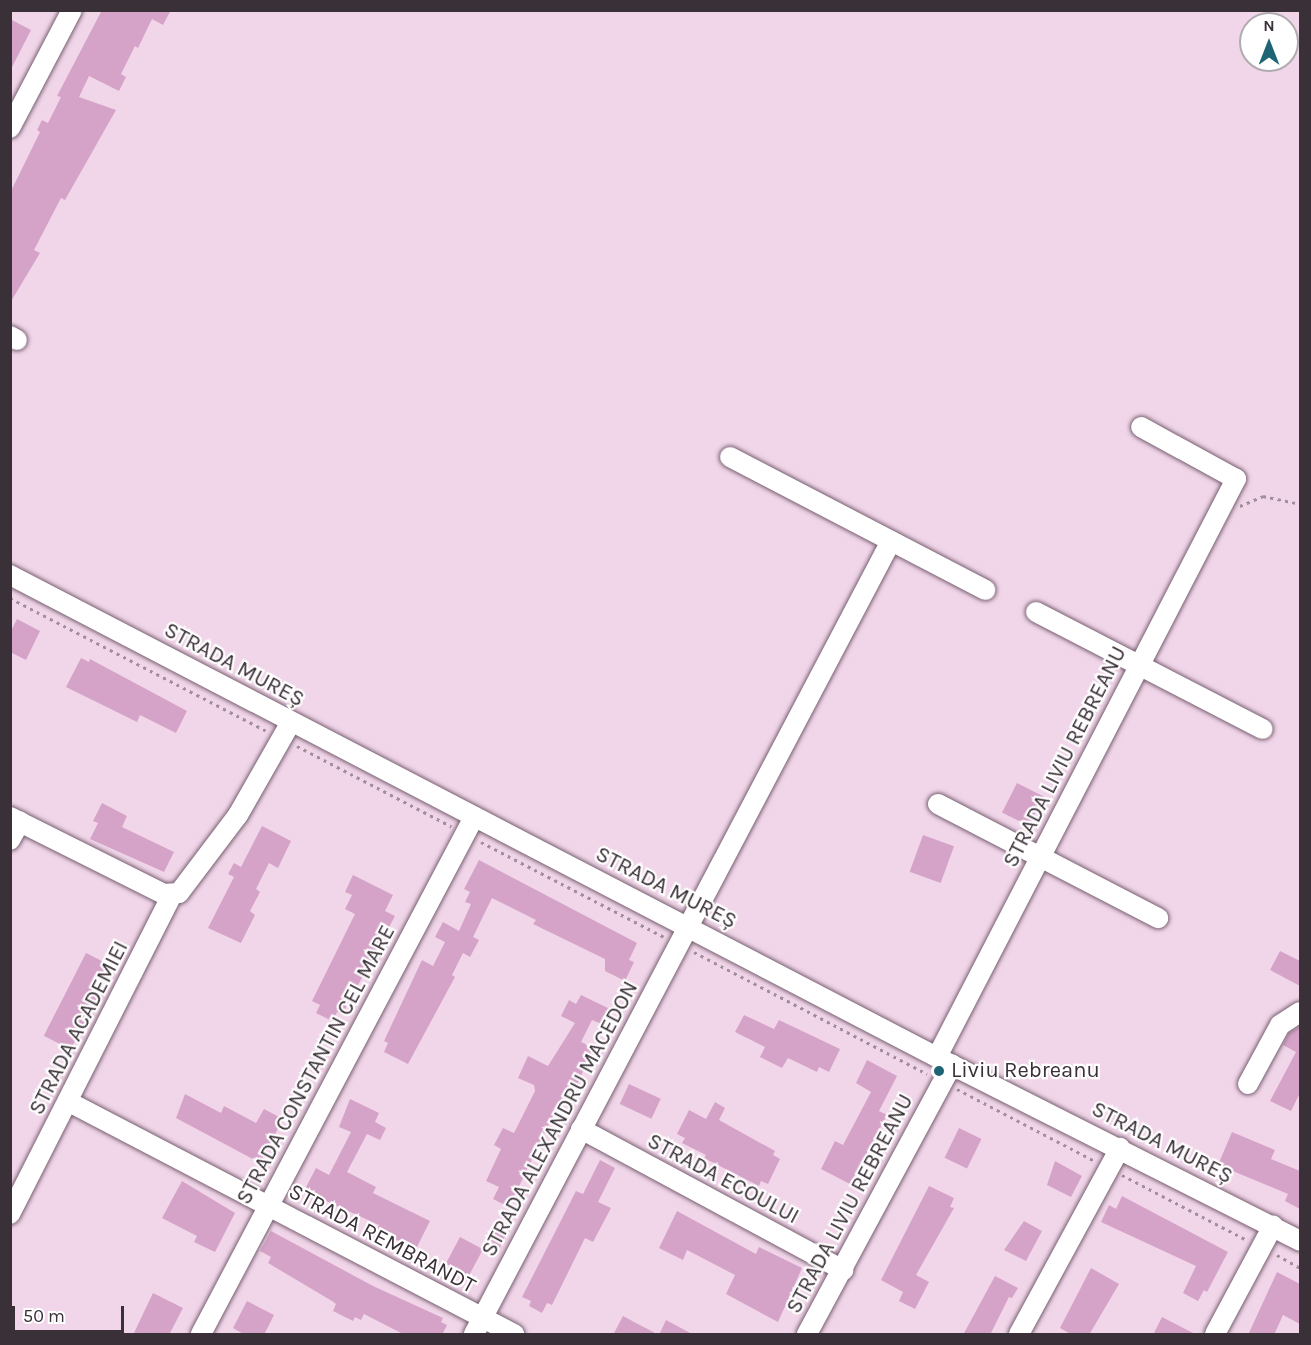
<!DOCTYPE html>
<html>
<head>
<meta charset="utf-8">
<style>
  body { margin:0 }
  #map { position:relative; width:1311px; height:1345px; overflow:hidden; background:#f1d6e9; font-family:Karla,sans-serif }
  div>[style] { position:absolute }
  .building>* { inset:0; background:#d6a3c8; transform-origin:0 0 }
  .path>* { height:3px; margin-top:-1.5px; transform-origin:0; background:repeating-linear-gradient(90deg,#a18e9b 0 3px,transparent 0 7.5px) }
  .roads { filter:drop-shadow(0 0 2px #775f70) drop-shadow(0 0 2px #775f70) }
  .minor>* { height:20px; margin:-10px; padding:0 10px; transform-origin:10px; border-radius:10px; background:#fff }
  .dots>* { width:16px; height:16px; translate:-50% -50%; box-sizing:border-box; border:3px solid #fff; border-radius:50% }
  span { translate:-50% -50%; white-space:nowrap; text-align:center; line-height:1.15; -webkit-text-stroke:4.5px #fff; paint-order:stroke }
  .street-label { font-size:22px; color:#3a3037 }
  .poi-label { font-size:22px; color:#3a3037 }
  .left { translate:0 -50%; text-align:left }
  .frame { position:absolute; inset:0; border:12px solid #3a3037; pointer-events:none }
  .north { position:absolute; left:1239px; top:12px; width:60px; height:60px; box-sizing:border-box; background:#fff; border:2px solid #b0acaf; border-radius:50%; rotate:0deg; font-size:16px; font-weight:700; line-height:24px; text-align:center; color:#3a3037 }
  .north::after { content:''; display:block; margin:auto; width:21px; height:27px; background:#1d6474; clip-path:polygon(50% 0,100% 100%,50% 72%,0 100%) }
  .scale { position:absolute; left:12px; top:1306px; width:112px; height:27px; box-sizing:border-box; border:3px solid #3a3037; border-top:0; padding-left:8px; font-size:18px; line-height:21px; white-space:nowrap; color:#3a3037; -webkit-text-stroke:4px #fff; paint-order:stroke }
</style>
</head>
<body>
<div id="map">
  <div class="building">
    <div style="clip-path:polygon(102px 10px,171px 10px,163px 25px,152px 19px,138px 48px,135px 46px,121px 74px,126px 77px,119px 91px,89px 76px,79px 97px,116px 110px,65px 200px,61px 198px,34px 250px,40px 253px,10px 303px,10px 193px,40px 132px,37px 130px,42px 120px,48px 123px,61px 97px,57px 96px)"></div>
    <div style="clip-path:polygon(10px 19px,31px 30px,10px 71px)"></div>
    <div style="clip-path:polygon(17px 619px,40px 631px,26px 660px,10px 652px,10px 633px)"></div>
    <div style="clip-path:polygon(81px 658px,89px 662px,90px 659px,187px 711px,176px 733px,140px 715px,137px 722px,66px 687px)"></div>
    <div style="left:1017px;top:783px;width:30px;height:33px;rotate:27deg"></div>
    <div style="clip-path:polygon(102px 803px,127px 816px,122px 827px,174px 852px,164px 872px,90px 839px,98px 823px,93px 821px)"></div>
    <div style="clip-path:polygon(262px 826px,291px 841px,278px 868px,269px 863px,256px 889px,260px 892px,250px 911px,255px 915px,241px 943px,208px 928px,234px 877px,228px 874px,234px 863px,241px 867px)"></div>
    <div style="left:923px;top:835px;width:33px;height:39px;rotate:20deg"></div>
    <div style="clip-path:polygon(479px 860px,637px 943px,629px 960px,634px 962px,625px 981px,605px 971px,605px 959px,533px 924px,536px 920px,492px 898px,473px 937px,479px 940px,470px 957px,463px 953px,452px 975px,455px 977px,408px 1064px,384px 1052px,388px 1043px,384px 1041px,422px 960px,433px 966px,445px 942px,435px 937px,443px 922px,459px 931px,471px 904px,465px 902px,470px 892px,464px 889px)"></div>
    <div style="clip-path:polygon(353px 875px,393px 895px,385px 911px,395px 916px,342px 1015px,337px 1012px,332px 1021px,316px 1013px,320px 1005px,312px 1001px,355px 914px,345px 909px,352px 895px,345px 892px)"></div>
    <div style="clip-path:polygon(1280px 951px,1300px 961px,1300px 986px,1270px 970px)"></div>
    <div style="left:86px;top:953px;width:30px;height:93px;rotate:27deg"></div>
    <div style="clip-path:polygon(581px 995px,612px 1010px,604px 1025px,592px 1020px,581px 1042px,593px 1047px,579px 1081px,571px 1096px,564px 1093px,509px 1207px,493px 1199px,499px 1187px,486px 1181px,501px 1149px,494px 1145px,503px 1128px,514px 1133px,535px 1091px,534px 1085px,518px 1078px,528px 1056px,548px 1066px,575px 1023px,561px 1016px,569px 1000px,576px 1004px)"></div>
    <div style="clip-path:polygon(744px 1015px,774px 1029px,779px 1020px,840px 1049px,829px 1072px,819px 1067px,817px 1072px,788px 1058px,782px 1068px,760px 1057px,765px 1047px,735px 1032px)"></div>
    <div style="clip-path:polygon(1300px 1026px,1300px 1093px,1291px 1111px,1270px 1101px,1296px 1052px,1283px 1045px,1289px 1033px)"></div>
    <div style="clip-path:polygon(867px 1060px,897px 1076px,879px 1111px,887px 1115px,850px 1184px,821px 1169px,835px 1141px,843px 1145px,871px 1092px,856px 1083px)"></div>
    <div style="left:629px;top:1084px;width:35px;height:22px;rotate:25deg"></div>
    <div style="clip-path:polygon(185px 1094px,221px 1113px,224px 1106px,256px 1123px,264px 1109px,283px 1119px,260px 1163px,176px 1118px)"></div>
    <div style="clip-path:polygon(350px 1099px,379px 1113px,375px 1122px,386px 1128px,380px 1140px,367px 1134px,347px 1172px,376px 1187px,373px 1193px,430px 1221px,416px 1249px,376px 1230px,379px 1225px,304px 1191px,316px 1168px,329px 1175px,351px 1132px,339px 1127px)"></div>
    <div style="clip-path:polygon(715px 1102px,725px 1108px,719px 1120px,775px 1151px,773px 1155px,780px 1159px,768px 1184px,761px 1181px,759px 1186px,704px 1158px,706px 1155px,682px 1143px,685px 1138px,677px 1134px,689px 1110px,706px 1119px)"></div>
    <div style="left:959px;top:1128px;width:25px;height:33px;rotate:26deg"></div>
    <div style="clip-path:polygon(1232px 1132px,1275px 1150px,1271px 1159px,1300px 1171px,1300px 1209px,1285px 1201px,1288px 1194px,1218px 1165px)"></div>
    <div style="clip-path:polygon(600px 1160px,615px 1168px,598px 1202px,611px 1208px,593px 1242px,585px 1238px,552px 1305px,547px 1303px,542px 1313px,529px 1306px,531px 1301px,522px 1297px,576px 1191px,583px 1194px)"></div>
    <div style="clip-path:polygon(1055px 1161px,1082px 1176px,1071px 1197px,1047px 1185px)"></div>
    <div style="clip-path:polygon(182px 1181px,235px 1213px,215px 1252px,194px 1242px,197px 1236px,162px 1218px)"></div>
    <div style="clip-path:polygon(929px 1186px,954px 1198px,950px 1207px,954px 1208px,916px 1275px,929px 1282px,915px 1309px,899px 1301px,903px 1292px,881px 1280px)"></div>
    <div style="clip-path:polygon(1122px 1196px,1228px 1252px,1207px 1292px,1204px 1290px,1198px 1301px,1183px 1293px,1196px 1266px,1101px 1222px,1109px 1205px,1116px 1209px)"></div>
    <div style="clip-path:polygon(677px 1211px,756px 1254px,759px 1247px,802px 1268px,778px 1322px,726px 1294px,735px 1275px,687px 1250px,683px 1260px,659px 1248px)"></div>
    <div style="clip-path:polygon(1024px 1221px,1042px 1231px,1026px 1261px,1004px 1250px)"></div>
    <div style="left:494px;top:1227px;width:14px;height:17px;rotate:25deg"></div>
    <div style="clip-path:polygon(271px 1231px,373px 1286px,443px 1318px,441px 1322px,447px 1325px,442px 1335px,405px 1335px,364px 1314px,361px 1320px,355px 1317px,353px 1321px,333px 1311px,336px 1304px,332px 1301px,268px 1263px,271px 1257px,260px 1251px)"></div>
    <div style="left:460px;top:1237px;width:26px;height:30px;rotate:28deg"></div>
    <div style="clip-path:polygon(1091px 1268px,1119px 1284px,1089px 1335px,1072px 1335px,1060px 1328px)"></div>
    <div style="clip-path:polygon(1277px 1272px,1300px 1284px,1300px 1324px,1283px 1315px,1274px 1335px,1248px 1335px)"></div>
    <div style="clip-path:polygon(995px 1276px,1018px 1288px,1012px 1298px,1009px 1297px,990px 1335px,963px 1335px)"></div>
    <div style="clip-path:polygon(153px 1293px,183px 1308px,169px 1335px,133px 1335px)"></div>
    <div style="clip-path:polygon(247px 1301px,274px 1315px,264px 1335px,245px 1335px,233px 1328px)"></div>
    <div style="clip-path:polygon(623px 1316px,636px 1323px,659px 1335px,613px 1335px)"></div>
    <div style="clip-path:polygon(1162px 1317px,1197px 1335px,1153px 1335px)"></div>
    <div style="clip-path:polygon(666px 1320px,694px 1335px,659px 1335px)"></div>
  </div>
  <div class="path">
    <div style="left:1240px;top:506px;width:25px;rotate:-23deg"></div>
    <div style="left:1263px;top:496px;width:38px;rotate:12deg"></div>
    <div style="left:10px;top:598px;width:289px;rotate:27.4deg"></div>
    <div style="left:297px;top:746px;width:174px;rotate:27.5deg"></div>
    <div style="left:481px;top:842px;width:206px;rotate:27.4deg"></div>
    <div style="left:694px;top:952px;width:263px;rotate:27.6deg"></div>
    <div style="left:957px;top:1089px;width:156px;rotate:27.6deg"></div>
    <div style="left:1122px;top:1175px;width:141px;rotate:27.5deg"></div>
    <div style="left:1277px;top:1255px;width:26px;rotate:29deg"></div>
  </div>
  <div class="roads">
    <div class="minor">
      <div style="left:10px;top:128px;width:133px;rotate:-62.3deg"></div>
      <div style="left:10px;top:336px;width:8px;rotate:30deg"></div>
      <div style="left:730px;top:457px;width:288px;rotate:27.5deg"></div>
      <div style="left:10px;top:575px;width:1062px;rotate:27.48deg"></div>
      <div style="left:952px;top:1065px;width:390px;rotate:26.8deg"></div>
      <div style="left:1036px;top:612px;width:255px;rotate:27.3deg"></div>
      <div style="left:938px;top:804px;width:248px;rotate:27.4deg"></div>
      <div style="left:10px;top:817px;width:172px;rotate:26.6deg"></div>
      <div style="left:164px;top:894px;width:15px;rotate:-4deg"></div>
      <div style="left:179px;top:893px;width:98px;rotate:-52.9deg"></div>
      <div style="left:238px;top:815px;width:107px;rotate:-60.3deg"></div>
      <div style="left:10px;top:840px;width:21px;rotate:-61deg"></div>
      <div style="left:937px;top:1057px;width:651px;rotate:-62.65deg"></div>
      <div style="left:1236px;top:479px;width:108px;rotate:-151.3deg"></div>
      <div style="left:1248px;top:1084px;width:67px;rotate:-61.5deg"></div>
      <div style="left:1280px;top:1025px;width:24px;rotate:-33deg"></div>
      <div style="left:69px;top:1102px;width:502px;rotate:27.54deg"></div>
      <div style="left:581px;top:1129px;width:298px;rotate:28.3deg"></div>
      <div style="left:10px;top:1214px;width:359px;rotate:-63.1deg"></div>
      <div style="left:201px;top:1334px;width:585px;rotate:-62.16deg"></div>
      <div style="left:474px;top:1334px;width:896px;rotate:-62.26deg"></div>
      <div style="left:807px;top:1334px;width:306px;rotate:-61.7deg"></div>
      <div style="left:1019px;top:1334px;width:212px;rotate:-61.5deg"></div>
      <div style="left:1215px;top:1334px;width:123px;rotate:-61.8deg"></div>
    </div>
  </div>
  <div class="dots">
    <div style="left:939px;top:1071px;background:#1d6474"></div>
  </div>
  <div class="street-label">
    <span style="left:234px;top:665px;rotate:28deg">STRADA MUREȘ</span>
    <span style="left:1065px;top:757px;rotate:-63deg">STRADA LIVIU REBREANU</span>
    <span style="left:666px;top:888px;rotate:27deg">STRADA MUREȘ</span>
    <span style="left:79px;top:1028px;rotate:-63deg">STRADA ACADEMIEI</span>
    <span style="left:316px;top:1065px;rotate:-62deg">STRADA CONSTANTIN CEL MARE</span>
    <span style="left:560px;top:1119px;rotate:-62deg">STRADA ALEXANDRU MACEDON</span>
    <span style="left:1162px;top:1143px;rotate:27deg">STRADA MUREȘ</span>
    <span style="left:723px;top:1179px;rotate:28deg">STRADA ECOULUI</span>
    <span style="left:850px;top:1204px;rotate:-62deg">STRADA LIVIU REBREANU</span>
    <span style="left:382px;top:1239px;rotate:28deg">STRADA REMBRANDT</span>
  </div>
  <div class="poi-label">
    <span class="left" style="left:951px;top:1071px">Liviu Rebreanu</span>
  </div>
  <div class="frame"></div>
  <div class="north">N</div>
  <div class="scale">50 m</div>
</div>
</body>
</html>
